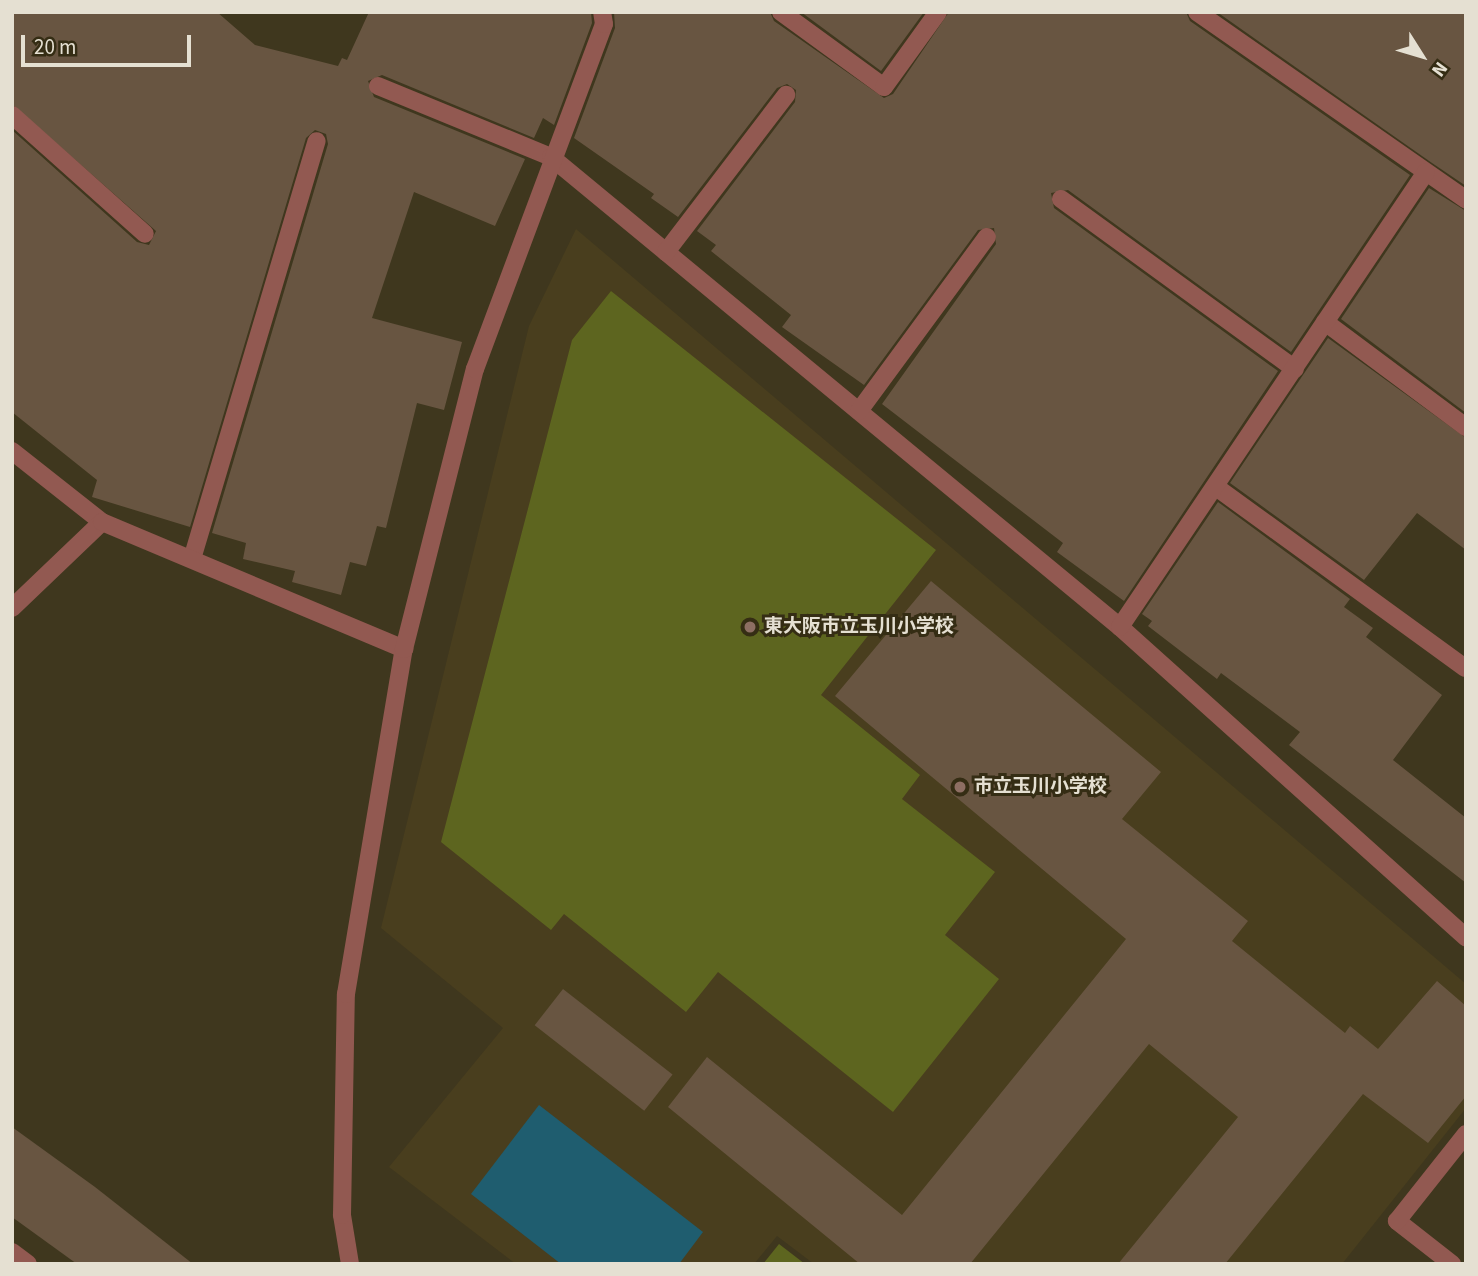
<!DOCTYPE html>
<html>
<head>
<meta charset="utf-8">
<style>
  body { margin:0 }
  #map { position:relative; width:1478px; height:1276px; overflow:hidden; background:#3f371e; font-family:"Source Sans 3","Noto Sans JP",sans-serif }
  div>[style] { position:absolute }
  .built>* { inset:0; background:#493e1e }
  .green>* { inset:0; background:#5d651f }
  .water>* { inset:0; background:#1f5d6f }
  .building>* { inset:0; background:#685541; transform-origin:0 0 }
  .minor>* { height:18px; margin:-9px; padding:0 9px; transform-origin:9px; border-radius:9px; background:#925951 }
  .dots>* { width:19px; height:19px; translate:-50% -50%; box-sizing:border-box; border:4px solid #352d14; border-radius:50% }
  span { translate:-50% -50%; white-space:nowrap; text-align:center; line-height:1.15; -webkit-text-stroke:6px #352d14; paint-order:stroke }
  .poi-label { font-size:19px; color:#e5e0d2; font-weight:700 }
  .left { translate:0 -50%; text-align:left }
  .frame { position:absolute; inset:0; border:14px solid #e5e0d2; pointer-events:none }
  .north { position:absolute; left:1387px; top:21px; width:70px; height:70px; -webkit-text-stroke:5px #352d14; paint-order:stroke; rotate:127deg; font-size:19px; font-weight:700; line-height:28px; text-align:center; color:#e5e0d2 }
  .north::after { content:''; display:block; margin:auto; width:24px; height:32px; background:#e5e0d2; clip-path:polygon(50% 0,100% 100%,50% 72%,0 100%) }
  .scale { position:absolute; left:21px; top:35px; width:170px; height:32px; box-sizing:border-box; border:4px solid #e5e0d2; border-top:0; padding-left:9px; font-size:21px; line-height:24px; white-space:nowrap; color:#e5e0d2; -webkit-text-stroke:5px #352d14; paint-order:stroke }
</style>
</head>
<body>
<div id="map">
  <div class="built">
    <div style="clip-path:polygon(576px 229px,1466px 984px,1466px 1108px,1342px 1264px,814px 1264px,777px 1236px,754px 1264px,516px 1264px,389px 1167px,503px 1028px,381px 928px,529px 326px)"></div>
  </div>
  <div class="green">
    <div style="clip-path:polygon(611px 291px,936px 550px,821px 695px,920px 775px,902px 799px,995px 872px,945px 935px,999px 979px,893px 1112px,718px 972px,686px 1012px,564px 914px,551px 930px,441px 842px,572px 340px)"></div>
    <div style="clip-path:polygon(779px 1244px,805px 1264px,763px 1264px)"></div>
  </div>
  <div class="water">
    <div style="clip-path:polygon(539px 1105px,703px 1232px,679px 1264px,561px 1264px,471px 1194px)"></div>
  </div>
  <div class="building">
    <div style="clip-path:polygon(12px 12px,217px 12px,255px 45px,338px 66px,342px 58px,347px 60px,369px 12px,591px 12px,592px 23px,554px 125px,543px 118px,534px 138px,382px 75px,368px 81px,374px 97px,525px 159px,495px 226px,414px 192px,372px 318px,462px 342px,444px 410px,417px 403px,386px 528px,377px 526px,366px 566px,350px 562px,341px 595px,292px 582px,295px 571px,243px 559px,246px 543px,212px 533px,328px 144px,326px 134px,315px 130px,306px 138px,190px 527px,92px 497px,97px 480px,12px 412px,12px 130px,137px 242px,149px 245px,156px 231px,12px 104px)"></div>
    <div style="clip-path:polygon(614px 12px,770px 12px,774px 21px,884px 98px,893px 94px,949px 12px,1186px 12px,1190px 21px,1410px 175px,1291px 352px,1068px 190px,1051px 193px,1054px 208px,1278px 371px,1124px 601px,1057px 552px,1063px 543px,882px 404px,996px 244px,994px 228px,978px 230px,864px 385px,782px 327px,791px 315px,711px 251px,716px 245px,697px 231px,795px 102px,796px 90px,787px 84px,777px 88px,678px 217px,651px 198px,654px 194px,574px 138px,615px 28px)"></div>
    <div style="clip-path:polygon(801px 12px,924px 12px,881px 71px)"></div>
    <div style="clip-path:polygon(1217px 12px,1466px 12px,1466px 186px,1432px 163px)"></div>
    <div style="clip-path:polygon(1429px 188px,1466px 211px,1466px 413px,1341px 319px)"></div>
    <div style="clip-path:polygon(1328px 338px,1466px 438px,1466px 550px,1417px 513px,1364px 580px,1230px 483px)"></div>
    <div style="clip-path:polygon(1218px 502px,1350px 599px,1344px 607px,1373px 628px,1366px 637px,1442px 695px,1393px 760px,1466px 818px,1466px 883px,1289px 745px,1300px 732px,1221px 673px,1217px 679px,1148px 626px,1152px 621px,1142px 614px)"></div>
    <div style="clip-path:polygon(931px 581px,1161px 772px,1122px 819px,1248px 921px,1232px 941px,1345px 1033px,1350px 1026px,1378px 1049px,1437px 981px,1466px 1006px,1466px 1096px,1428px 1143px,1363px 1094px,1225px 1264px,1118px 1264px,1238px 1117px,1149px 1044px,970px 1264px,860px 1264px,668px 1107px,707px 1057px,902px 1215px,1126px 939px,835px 696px)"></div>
    <div style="left:563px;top:989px;width:139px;height:46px;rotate:38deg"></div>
    <div style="clip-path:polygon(12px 1127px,95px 1187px,193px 1264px,77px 1264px,12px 1217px)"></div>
  </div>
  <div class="minor">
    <div style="left:781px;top:12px;width:127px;rotate:36.1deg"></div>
    <div style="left:884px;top:87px;width:92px;rotate:-54.2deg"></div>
    <div style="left:1197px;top:12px;width:328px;rotate:34.9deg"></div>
    <div style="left:378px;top:86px;width:187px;rotate:22.3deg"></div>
    <div style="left:551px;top:157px;width:738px;rotate:39.56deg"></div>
    <div style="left:1120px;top:627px;width:465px;rotate:41.9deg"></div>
    <div style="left:12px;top:115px;width:178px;rotate:41.8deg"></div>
    <div style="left:1061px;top:199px;width:289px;rotate:36deg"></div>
    <div style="left:666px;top:252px;width:198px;rotate:-52.6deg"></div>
    <div style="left:1325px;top:322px;width:176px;rotate:36.7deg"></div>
    <div style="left:859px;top:411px;width:216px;rotate:-53.7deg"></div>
    <div style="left:12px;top:451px;width:115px;rotate:38.3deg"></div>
    <div style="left:1216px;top:487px;width:308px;rotate:36deg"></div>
    <div style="left:192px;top:559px;width:436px;rotate:-73.4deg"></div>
    <div style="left:12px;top:608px;width:124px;rotate:-43.7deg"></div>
    <div style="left:102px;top:522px;width:328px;rotate:22.8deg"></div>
    <div style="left:1120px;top:627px;width:548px;rotate:-56.08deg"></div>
    <div style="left:12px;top:1252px;width:20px;rotate:37deg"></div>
    <div style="left:350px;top:1264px;width:50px;rotate:-99.3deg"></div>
    <div style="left:342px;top:1215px;width:221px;rotate:-89deg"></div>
    <div style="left:346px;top:994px;width:350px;rotate:-80.5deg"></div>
    <div style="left:404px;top:649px;width:289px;rotate:-75.8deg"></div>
    <div style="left:475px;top:369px;width:368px;rotate:-69.5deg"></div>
    <div style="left:604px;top:24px;width:12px;rotate:-99deg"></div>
    <div style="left:1452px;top:1264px;width:70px;rotate:-142deg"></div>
    <div style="left:1397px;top:1221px;width:111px;rotate:-51.6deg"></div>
  </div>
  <div class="dots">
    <div style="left:750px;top:627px;background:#8d6e63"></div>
    <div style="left:960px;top:787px;background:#8d6e63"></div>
  </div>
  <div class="poi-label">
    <span class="left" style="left:764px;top:627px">東大阪市立玉川小学校</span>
    <span class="left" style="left:974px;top:787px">市立玉川小学校</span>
  </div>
  <div class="frame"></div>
  <div class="north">N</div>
  <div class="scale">20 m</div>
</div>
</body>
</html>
